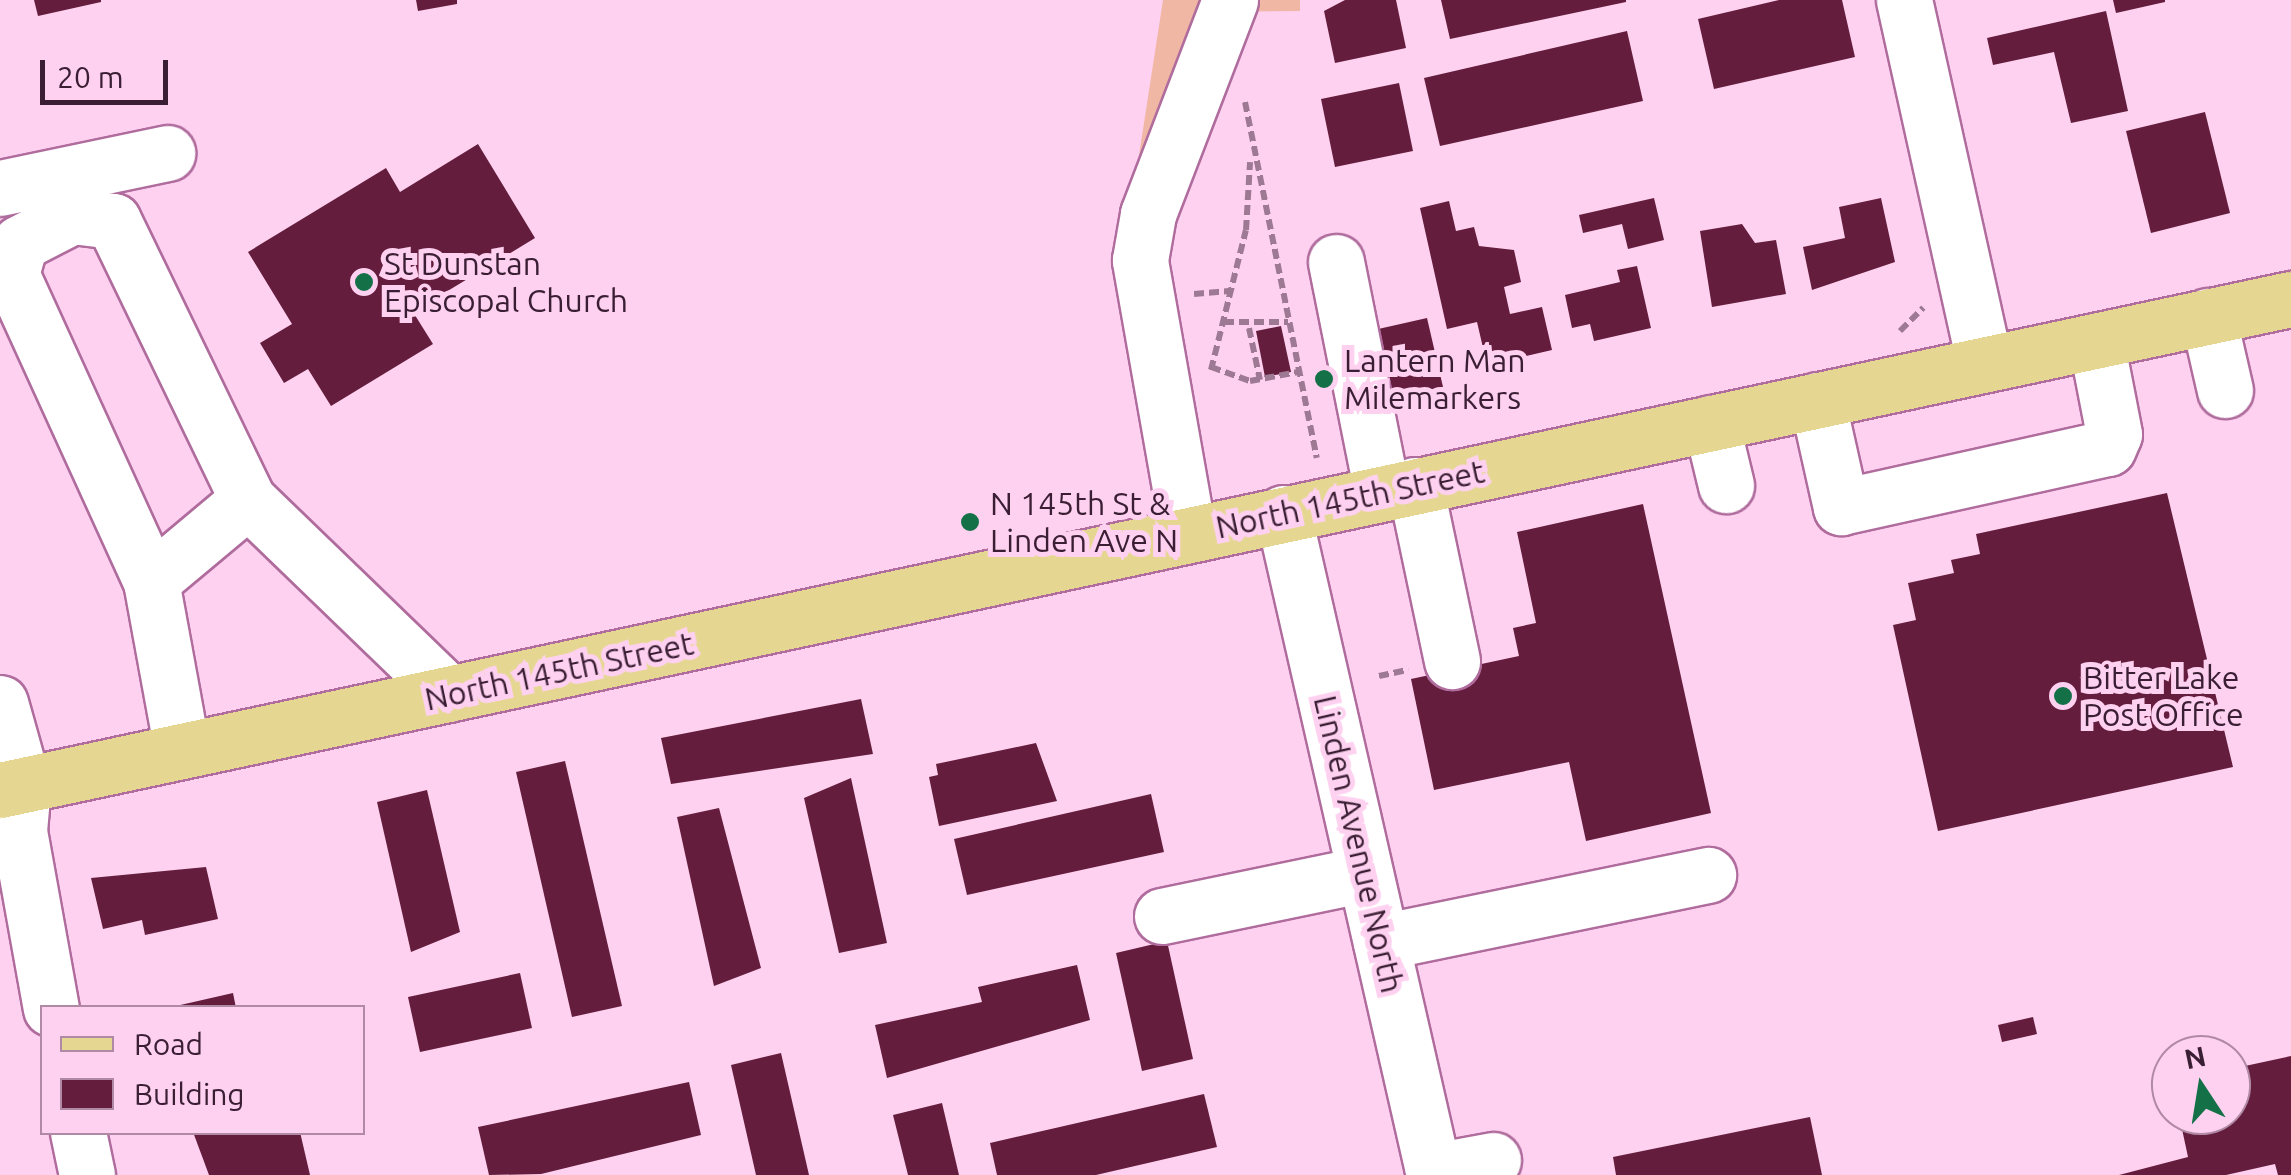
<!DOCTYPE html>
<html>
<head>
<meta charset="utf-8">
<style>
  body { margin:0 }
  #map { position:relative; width:2291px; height:1175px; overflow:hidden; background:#fed1f0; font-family:Ubuntu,sans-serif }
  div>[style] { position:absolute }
  .green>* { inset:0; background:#f0b7a5 }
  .building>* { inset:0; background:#641d3c }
  .path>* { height:6px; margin-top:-3px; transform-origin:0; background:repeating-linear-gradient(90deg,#9e7993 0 10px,transparent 0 15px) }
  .roads { filter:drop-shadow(2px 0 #af6c9d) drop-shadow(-2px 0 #af6c9d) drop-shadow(0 2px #af6c9d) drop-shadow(0 -2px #af6c9d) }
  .minor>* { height:55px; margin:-27.5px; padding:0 27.5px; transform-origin:27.5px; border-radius:27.5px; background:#fff }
  .major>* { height:55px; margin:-27.5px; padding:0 27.5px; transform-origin:27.5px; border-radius:27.5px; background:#e5d792 }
  .dots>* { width:28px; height:28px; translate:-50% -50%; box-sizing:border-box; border:5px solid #fed1f0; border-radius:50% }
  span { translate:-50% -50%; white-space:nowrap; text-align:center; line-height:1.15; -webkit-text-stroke:10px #fed1f0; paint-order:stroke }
  .poi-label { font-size:32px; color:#3a1e33 }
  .left { translate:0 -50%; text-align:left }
  .street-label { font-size:32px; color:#3a1e33 }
  .legend { position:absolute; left:40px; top:1005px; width:325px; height:130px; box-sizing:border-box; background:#fed1f0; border:2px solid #b089a4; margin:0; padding:12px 18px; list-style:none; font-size:30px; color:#3a1e33 }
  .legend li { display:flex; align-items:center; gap:20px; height:50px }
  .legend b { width:50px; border:2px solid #b089a4 }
  .north { position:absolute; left:2151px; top:1035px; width:100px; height:100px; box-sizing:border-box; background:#fed1f0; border:2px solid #b089a4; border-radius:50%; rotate:348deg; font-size:28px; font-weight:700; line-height:40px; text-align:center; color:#3a1e33 }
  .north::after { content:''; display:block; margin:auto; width:35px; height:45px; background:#147147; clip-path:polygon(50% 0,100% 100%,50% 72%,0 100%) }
  .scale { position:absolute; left:40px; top:60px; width:128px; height:45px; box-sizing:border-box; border:5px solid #3a1e33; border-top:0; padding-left:12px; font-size:30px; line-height:35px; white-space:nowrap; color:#3a1e33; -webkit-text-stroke:8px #fed1f0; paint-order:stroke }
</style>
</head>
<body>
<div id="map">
  <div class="green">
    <i style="clip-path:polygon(1163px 0,1300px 0,1300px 11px,1210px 12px,1133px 194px)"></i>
  </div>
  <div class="building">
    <i style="clip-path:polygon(34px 0,101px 0,101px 2px,38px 16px)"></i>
    <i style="clip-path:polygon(416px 0,457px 0,457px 4px,418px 11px)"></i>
    <i style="clip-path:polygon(1345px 0,1396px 0,1406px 48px,1335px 63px,1324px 11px)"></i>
    <i style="clip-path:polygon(1441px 0,1626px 0,1626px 2px,1450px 39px)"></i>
    <i style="clip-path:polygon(1779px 0,1842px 0,1855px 57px,1714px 89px,1698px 19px)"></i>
    <i style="clip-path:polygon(2113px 0,2165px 0,2165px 2px,2116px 13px)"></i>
    <i style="clip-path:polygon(2106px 11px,2128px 111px,2071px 123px,2054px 52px,1993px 65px,1987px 38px)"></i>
    <i style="clip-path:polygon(1627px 31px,1643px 101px,1440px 146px,1424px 78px)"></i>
    <i style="clip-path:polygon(1399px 83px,1413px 151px,1335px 167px,1321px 99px)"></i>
    <i style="clip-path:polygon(2205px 112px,2230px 213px,2151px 233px,2126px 131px)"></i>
    <i style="clip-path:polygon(478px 144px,535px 238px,413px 312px,433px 344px,331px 406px,308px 369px,284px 383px,260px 343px,292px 324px,248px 252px,386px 168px,400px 192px)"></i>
    <i style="clip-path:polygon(1654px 198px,1664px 240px,1628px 249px,1622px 224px,1583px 233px,1579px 215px)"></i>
    <i style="clip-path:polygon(1881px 198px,1895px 262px,1812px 290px,1803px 247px,1845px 238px,1839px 207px)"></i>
    <i style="clip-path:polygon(1449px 201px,1456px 231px,1474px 227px,1479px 246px,1514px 250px,1521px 282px,1504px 287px,1510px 314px,1542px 307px,1552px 350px,1487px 365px,1477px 322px,1447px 329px,1420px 208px)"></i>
    <i style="clip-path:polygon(1742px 224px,1755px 243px,1776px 240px,1786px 294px,1712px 307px,1700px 231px)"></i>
    <i style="clip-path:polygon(1637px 266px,1651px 328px,1594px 341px,1590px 324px,1572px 328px,1565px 295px,1620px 282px,1617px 270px)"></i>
    <i style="clip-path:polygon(1427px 318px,1443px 387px,1381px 402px,1365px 332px)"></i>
    <i style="clip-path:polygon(1281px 326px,1291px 372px,1265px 377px,1256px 331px)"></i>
    <i style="clip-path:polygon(2167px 493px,2233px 767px,1938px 831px,1893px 625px,1916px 620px,1908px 583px,1954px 573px,1951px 560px,1980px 554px,1976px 534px)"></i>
    <i style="clip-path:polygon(1643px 504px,1711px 813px,1586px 841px,1569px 762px,1434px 790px,1411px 679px,1519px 656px,1513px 628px,1536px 623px,1517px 532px)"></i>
    <i style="clip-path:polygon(861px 699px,873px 754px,671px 784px,661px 738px)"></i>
    <i style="clip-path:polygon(1036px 743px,1057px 801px,939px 826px,929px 777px,938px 775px,936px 764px)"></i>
    <i style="clip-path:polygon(565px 761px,622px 1006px,572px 1017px,516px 772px)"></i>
    <i style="clip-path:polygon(851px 778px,887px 943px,839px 953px,804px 798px)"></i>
    <i style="clip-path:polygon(427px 790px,460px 932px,411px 952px,377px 802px)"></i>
    <i style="clip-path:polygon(1151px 794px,1164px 852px,967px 895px,954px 839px)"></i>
    <i style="clip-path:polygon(719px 808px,761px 968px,714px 986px,677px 817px)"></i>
    <i style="clip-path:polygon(206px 867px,218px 919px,145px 935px,142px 920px,103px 929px,91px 878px)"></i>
    <i style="clip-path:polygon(1167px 941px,1193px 1059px,1142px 1071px,1116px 953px)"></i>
    <i style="clip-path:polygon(1077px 965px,1090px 1020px,887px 1078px,875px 1025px,982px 1002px,978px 987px)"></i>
    <i style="clip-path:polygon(520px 973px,532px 1028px,420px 1052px,408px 997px)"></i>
    <i style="clip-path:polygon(233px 993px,236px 1008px,176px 1008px,176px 1006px)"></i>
    <i style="clip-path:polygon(2033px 1017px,2037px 1034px,2002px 1042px,1998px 1025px)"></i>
    <i style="clip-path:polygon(781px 1053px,809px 1175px,756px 1175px,731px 1065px)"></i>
    <i style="clip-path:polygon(2291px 1056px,2291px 1175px,2278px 1175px,2275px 1164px,2226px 1175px,2119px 1175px,2188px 1157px,2179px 1115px,2231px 1115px,2231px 1069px)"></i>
    <i style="clip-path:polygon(689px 1082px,701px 1135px,541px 1174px,489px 1175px,478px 1127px)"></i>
    <i style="clip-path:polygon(1204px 1094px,1217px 1147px,1096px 1175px,997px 1175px,990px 1143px)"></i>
    <i style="clip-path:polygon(942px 1103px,959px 1175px,908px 1175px,893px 1115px)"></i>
    <i style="clip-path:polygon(1810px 1117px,1822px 1175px,1616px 1175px,1613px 1157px)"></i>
    <i style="clip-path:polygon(193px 1132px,300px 1132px,310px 1175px,209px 1175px)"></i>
  </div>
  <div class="path">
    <i style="left:1245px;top:102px;width:363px;rotate:78.6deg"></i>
    <i style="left:1194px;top:294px;width:38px;rotate:-5deg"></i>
    <i style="left:1224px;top:322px;width:64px"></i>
    <i style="left:1249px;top:328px;width:53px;rotate:78.1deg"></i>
    <i style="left:1900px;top:331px;width:33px;rotate:-45deg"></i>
    <i style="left:1211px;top:367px;width:41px;rotate:19.7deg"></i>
    <i style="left:1250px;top:381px;width:49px;rotate:-10.6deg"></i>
    <i style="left:1211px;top:370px;width:144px;rotate:-76deg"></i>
    <i style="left:1246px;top:230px;width:68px;rotate:-86.6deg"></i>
    <i style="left:1379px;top:676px;width:30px;rotate:-12deg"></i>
  </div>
  <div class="roads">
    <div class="minor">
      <i style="left:1904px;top:0;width:373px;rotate:77.5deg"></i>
      <i style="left:0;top:188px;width:171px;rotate:-11.8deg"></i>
      <i style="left:1336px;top:262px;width:235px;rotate:78.7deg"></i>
      <i style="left:2208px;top:316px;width:76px;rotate:77.1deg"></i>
      <i style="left:1817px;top:400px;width:110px;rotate:77.4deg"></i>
      <i style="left:1841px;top:507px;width:273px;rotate:-12.5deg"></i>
      <i style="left:2108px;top:448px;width:15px;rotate:-67deg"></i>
      <i style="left:2114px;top:434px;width:95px;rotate:-101deg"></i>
      <i style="left:1711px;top:423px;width:64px;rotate:76.4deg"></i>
      <i style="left:1415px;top:485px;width:180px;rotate:78.1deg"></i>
      <i style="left:248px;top:500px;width:279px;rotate:44deg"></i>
      <i style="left:1283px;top:513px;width:679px;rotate:77.15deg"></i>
      <i style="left:1188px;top:533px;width:277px;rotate:-100deg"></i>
      <i style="left:1140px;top:260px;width:47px;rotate:-80.1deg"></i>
      <i style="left:1148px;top:214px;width:229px;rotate:-69deg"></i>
      <i style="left:151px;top:581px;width:126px;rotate:-39.9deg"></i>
      <i style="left:248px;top:500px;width:310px;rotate:-115.8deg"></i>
      <i style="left:113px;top:221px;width:41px;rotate:-173deg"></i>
      <i style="left:72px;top:216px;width:59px;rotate:152.6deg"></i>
      <i style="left:20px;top:243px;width:32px;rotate:106deg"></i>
      <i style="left:11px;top:274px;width:337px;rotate:65.5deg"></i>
      <i style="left:151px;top:581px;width:172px;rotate:79.6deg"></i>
      <i style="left:0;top:703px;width:85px;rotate:74.3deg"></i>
      <i style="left:23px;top:785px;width:46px;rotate:95deg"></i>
      <i style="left:19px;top:831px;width:180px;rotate:79.8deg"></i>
      <i style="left:1162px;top:916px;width:207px;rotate:-11.7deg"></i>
      <i style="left:1381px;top:942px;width:334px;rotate:-11.6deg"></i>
      <i style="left:78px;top:1132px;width:44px;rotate:78.2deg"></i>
      <i style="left:1433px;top:1171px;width:61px;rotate:-10.4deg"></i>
    </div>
    <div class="major">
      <i style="left:0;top:790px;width:2343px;rotate:-12.1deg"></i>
    </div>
  </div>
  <div class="dots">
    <i style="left:364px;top:282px;background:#147147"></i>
    <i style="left:1324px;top:379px;background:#147147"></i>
    <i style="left:970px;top:522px;background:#147147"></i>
    <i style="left:2063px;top:696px;background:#147147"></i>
  </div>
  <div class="poi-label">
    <span class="left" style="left:384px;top:282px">St Dunstan<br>Episcopal Church</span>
    <span class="left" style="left:1344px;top:379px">Lantern Man<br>Milemarkers</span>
    <span class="left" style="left:990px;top:522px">N 145th St &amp;<br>Linden Ave N</span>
    <span class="left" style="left:2083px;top:696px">Bitter Lake<br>Post Office</span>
  </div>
  <div class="street-label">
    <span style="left:1350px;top:499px;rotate:-12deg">North 145th Street</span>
    <span style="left:559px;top:671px;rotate:-12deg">North 145th Street</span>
    <span style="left:1359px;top:844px;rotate:77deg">Linden Avenue North</span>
  </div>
  <ul class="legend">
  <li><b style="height:12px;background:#e5d792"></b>Road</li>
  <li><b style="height:28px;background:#641d3c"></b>Building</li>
  </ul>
  <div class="north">N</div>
  <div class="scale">20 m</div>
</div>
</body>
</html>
